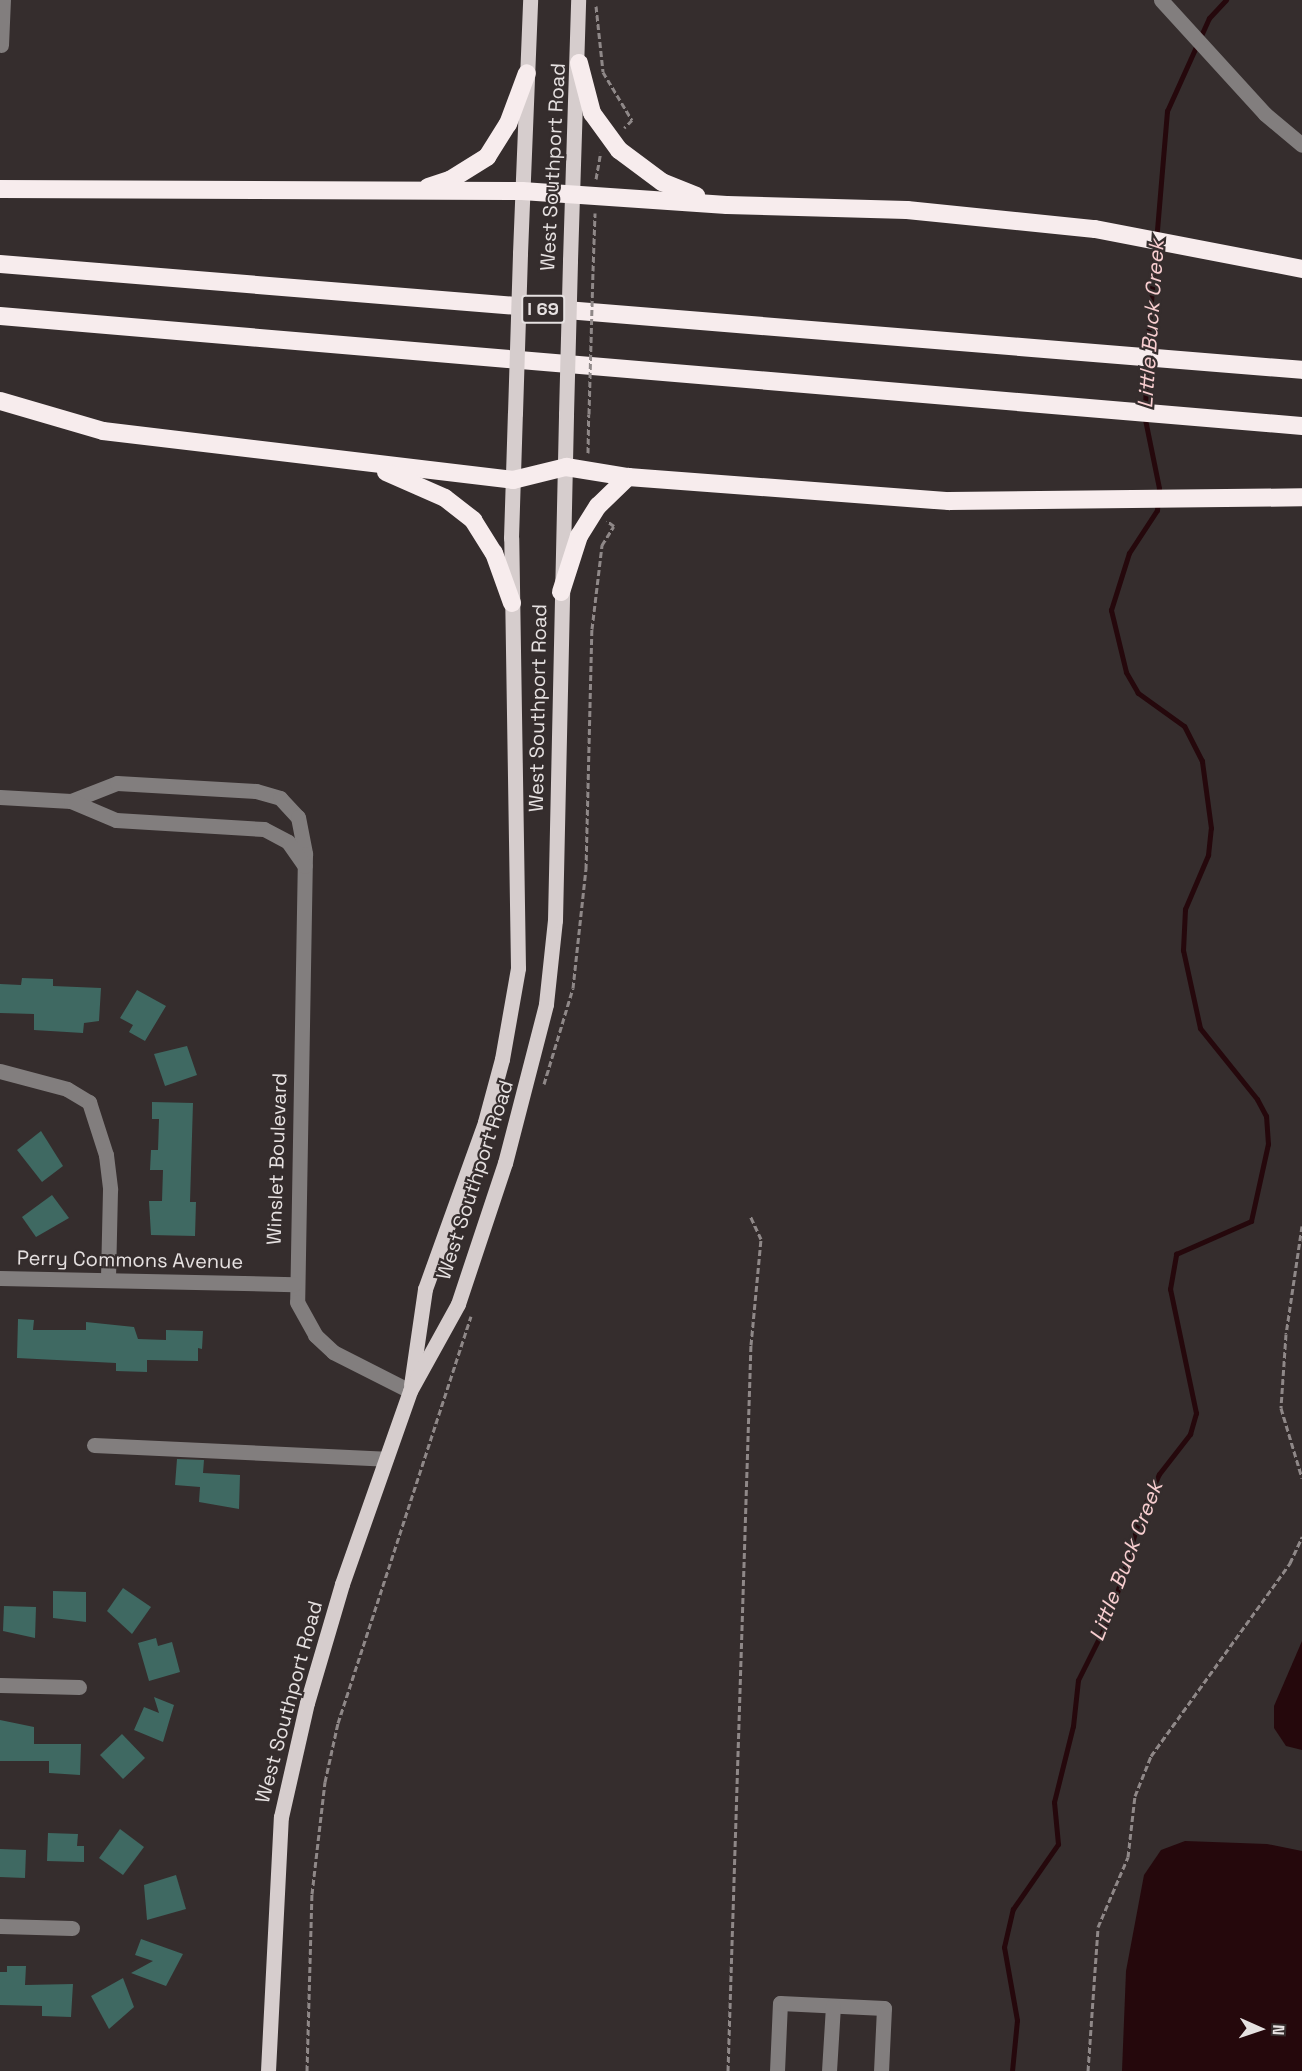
<!DOCTYPE html>
<html>
<head>
<meta charset="utf-8">
<style>
  body { margin:0 }
  #map { position:relative; width:1302px; height:2071px; overflow:hidden; background:#352d2d; font-family:"Space Grotesk",sans-serif }
  div>[style] { position:absolute }
  .water>* { inset:0; background:#25080c }
  .stream>* { height:5px; margin:-2.5px; padding:0 2.5px; transform-origin:2.5px; border-radius:2.5px; background:#25080c }
  .building>* { inset:0; background:#3f6962 }
  .path>* { height:3px; margin-top:-1.5px; transform-origin:0; background:repeating-linear-gradient(90deg,#8f8888 0 6px,transparent 0 9px) }
  .minor>* { height:15px; margin:-7.5px; padding:0 7.5px; transform-origin:7.5px; border-radius:7.5px; background:#827e7e }
  .major>* { height:15px; margin:-7.5px; padding:0 7.5px; transform-origin:7.5px; border-radius:7.5px; background:#d6cdcd }
  .highway>* { height:18px; margin:-9px; padding:0 9px; transform-origin:9px; border-radius:9px; background:#f7eced }
  .path-bridge>* { height:3px; margin-top:-1.5px; transform-origin:0; background:repeating-linear-gradient(90deg,#8f8888 0 6px,transparent 0 9px) }
  .major-bridge>* { height:15px; margin:-7.5px; padding:0 7.5px; transform-origin:7.5px; border-radius:7.5px; background:#d6cdcd }
  span { translate:-50% -50%; white-space:nowrap; text-align:center; line-height:1.15; -webkit-text-stroke:4.5px #352d2d; paint-order:stroke }
  .shield-label span { padding:2px 4px; background:#352d2d; border:2px solid; border-radius:4px; -webkit-text-stroke-width:0 }
  .shield-label { font-size:18px; color:#e6e1e1; font-weight:700 }
  .street-label { font-size:20px; color:#e6e1e1 }
  .water-label { font-size:21px; color:#f8ced0; font-style:italic }
  .north { position:absolute; left:1230px; top:1999px; width:60px; height:60px; -webkit-text-stroke:4px #352d2d; paint-order:stroke; rotate:93deg; font-size:16px; font-weight:700; line-height:24px; text-align:center; color:#e6e1e1 }
  .north::after { content:''; display:block; margin:auto; width:21px; height:27px; background:#e6e1e1; clip-path:polygon(50% 0,100% 100%,50% 72%,0 100%) }
</style>
</head>
<body>
<div id="map">
  <div class="water">
    <i style="clip-path:polygon(1302px 1641px,1302px 1750px,1286px 1746px,1274px 1728px,1274px 1706px)"></i>
    <i style="clip-path:polygon(1185px 1841px,1267px 1844px,1302px 1851px,1302px 2071px,1122px 2071px,1126px 1971px,1144px 1875px,1161px 1850px)"></i>
  </div>
  <div class="stream">
    <i style="left:1012px;top:2071px;width:51px;rotate:-84.4deg"></i>
    <i style="left:1017px;top:2020px;width:74px;rotate:-100.1deg"></i>
    <i style="left:1004px;top:1947px;width:39px;rotate:-77deg"></i>
    <i style="left:1013px;top:1909px;width:79px;rotate:-55.3deg"></i>
    <i style="left:1058px;top:1844px;width:42px;rotate:-95.4deg"></i>
    <i style="left:1054px;top:1802px;width:78px;rotate:-76deg"></i>
    <i style="left:1073px;top:1726px;width:46px;rotate:-83.8deg"></i>
    <i style="left:1078px;top:1680px;width:72px;rotate:-63.4deg"></i>
    <i style="left:1110px;top:1616px;width:104px;rotate:-73.3deg"></i>
    <i style="left:1140px;top:1516px;width:46px;rotate:-65.7deg"></i>
    <i style="left:1159px;top:1474px;width:51px;rotate:-52.2deg"></i>
    <i style="left:1190px;top:1434px;width:22px;rotate:-74deg"></i>
    <i style="left:1196px;top:1413px;width:127px;rotate:-101.8deg"></i>
    <i style="left:1170px;top:1289px;width:36px;rotate:-80deg"></i>
    <i style="left:1176px;top:1254px;width:82px;rotate:-23.7deg"></i>
    <i style="left:1251px;top:1221px;width:79px;rotate:-77.6deg"></i>
    <i style="left:1268px;top:1144px;width:28px;rotate:-94deg"></i>
    <i style="left:1266px;top:1116px;width:19px;rotate:-118deg"></i>
    <i style="left:1257px;top:1099px;width:91px;rotate:-128.8deg"></i>
    <i style="left:1200px;top:1028px;width:80px;rotate:-102.3deg"></i>
    <i style="left:1183px;top:950px;width:41px;rotate:-87.2deg"></i>
    <i style="left:1185px;top:909px;width:59px;rotate:-66.9deg"></i>
    <i style="left:1208px;top:855px;width:27px;rotate:-84deg"></i>
    <i style="left:1211px;top:828px;width:68px;rotate:-97.7deg"></i>
    <i style="left:1202px;top:761px;width:39px;rotate:-117deg"></i>
    <i style="left:1184px;top:726px;width:57px;rotate:-144.3deg"></i>
    <i style="left:1138px;top:693px;width:24px;rotate:-120deg"></i>
    <i style="left:1126px;top:672px;width:64px;rotate:-103.6deg"></i>
    <i style="left:1111px;top:610px;width:60px;rotate:-72.5deg"></i>
    <i style="left:1129px;top:553px;width:51px;rotate:-56.9deg"></i>
    <i style="left:1157px;top:510px;width:22px;rotate:-85deg"></i>
    <i style="left:1159px;top:488px;width:70px;rotate:-101.5deg"></i>
    <i style="left:1145px;top:419px;width:58px;rotate:-89deg"></i>
    <i style="left:1146px;top:361px;width:251px;rotate:-85.2deg"></i>
    <i style="left:1167px;top:111px;width:102px;rotate:-65.7deg"></i>
    <i style="left:1209px;top:18px;width:25px;rotate:-47deg"></i>
  </div>
  <div class="building">
    <i style="clip-path:polygon(22px 978px,53px 979px,53px 986px,101px 988px,99px 1021px,84px 1023px,83px 1033px,34px 1030px,34px 1014px,0 1013px,0 984px,21px 985px)"></i>
    <i style="clip-path:polygon(137px 990px,166px 1006px,145px 1041px,129px 1032px,133px 1025px,120px 1018px)"></i>
    <i style="clip-path:polygon(187px 1046px,197px 1075px,165px 1086px,154px 1054px)"></i>
    <i style="clip-path:polygon(152px 1102px,193px 1103px,190px 1202px,196px 1202px,195px 1236px,151px 1235px,149px 1201px,162px 1201px,163px 1170px,150px 1170px,151px 1150px,158px 1150px,159px 1119px,152px 1119px)"></i>
    <i style="clip-path:polygon(41px 1131px,63px 1166px,42px 1182px,17px 1150px)"></i>
    <i style="clip-path:polygon(52px 1195px,69px 1218px,36px 1237px,22px 1217px)"></i>
    <i style="clip-path:polygon(18px 1319px,34px 1320px,33px 1330px,86px 1330px,86px 1322px,134px 1327px,138px 1339px,166px 1340px,166px 1330px,203px 1331px,202px 1349px,198px 1348px,198px 1361px,147px 1360px,147px 1372px,116px 1371px,116px 1363px,17px 1358px)"></i>
    <i style="clip-path:polygon(177px 1459px,204px 1460px,203px 1473px,240px 1475px,239px 1509px,199px 1502px,200px 1487px,175px 1485px)"></i>
    <i style="clip-path:polygon(123px 1588px,151px 1607px,132px 1634px,107px 1611px)"></i>
    <i style="clip-path:polygon(53px 1591px,86px 1592px,86px 1622px,53px 1618px)"></i>
    <i style="clip-path:polygon(4px 1606px,36px 1607px,35px 1638px,3px 1631px)"></i>
    <i style="clip-path:polygon(156px 1638px,158px 1646px,172px 1642px,180px 1672px,149px 1681px,138px 1643px)"></i>
    <i style="clip-path:polygon(154px 1697px,174px 1705px,163px 1742px,134px 1730px,144px 1707px,159px 1713px)"></i>
    <i style="clip-path:polygon(0 1720px,34px 1727px,34px 1744px,81px 1744px,80px 1775px,49px 1773px,49px 1761px,0 1761px)"></i>
    <i style="clip-path:polygon(122px 1734px,145px 1758px,123px 1779px,100px 1755px)"></i>
    <i style="clip-path:polygon(120px 1829px,144px 1847px,123px 1875px,99px 1858px)"></i>
    <i style="clip-path:polygon(48px 1833px,78px 1834px,77px 1846px,84px 1846px,84px 1862px,47px 1861px)"></i>
    <i style="clip-path:polygon(0 1849px,26px 1850px,25px 1878px,0 1877px)"></i>
    <i style="clip-path:polygon(176px 1875px,186px 1909px,147px 1920px,144px 1885px)"></i>
    <i style="clip-path:polygon(141px 1939px,183px 1954px,166px 1986px,131px 1973px,153px 1961px,135px 1955px)"></i>
    <i style="clip-path:polygon(7px 1966px,26px 1966px,25px 1985px,73px 1984px,71px 2017px,42px 2016px,42px 2006px,0 2005px,0 1972px,7px 1972px)"></i>
    <i style="clip-path:polygon(123px 1978px,134px 2007px,109px 2029px,91px 1996px)"></i>
  </div>
  <div class="path">
    <i style="left:596px;top:6px;width:66px;rotate:83.9deg"></i>
    <i style="left:603px;top:72px;width:56px;rotate:58.9deg"></i>
    <i style="left:632px;top:120px;width:11px;rotate:135deg"></i>
    <i style="left:596px;top:179px;width:27px;rotate:-80deg"></i>
    <i style="left:593px;top:271px;width:58px;rotate:-88deg"></i>
    <i style="left:588px;top:453px;width:39px;rotate:-89deg"></i>
    <i style="left:544px;top:1084px;width:100px;rotate:-73.2deg"></i>
    <i style="left:573px;top:988px;width:120px;rotate:-83.8deg"></i>
    <i style="left:586px;top:869px;width:240px;rotate:-88.6deg"></i>
    <i style="left:592px;top:629px;width:85px;rotate:-83.2deg"></i>
    <i style="left:602px;top:545px;width:22px;rotate:-58deg"></i>
    <i style="left:614px;top:526px;width:9px;rotate:-144deg"></i>
    <i style="left:1302px;top:1226px;width:109px;rotate:98.4deg"></i>
    <i style="left:1286px;top:1334px;width:74px;rotate:93.9deg"></i>
    <i style="left:1281px;top:1408px;width:73px;rotate:73.3deg"></i>
    <i style="left:307px;top:2071px;width:177px;rotate:-88.4deg"></i>
    <i style="left:312px;top:1894px;width:113px;rotate:-83.4deg"></i>
    <i style="left:325px;top:1782px;width:60px;rotate:-77.6deg"></i>
    <i style="left:338px;top:1723px;width:428px;rotate:-71.9deg"></i>
    <i style="left:728px;top:2071px;width:726px;rotate:-88.19deg"></i>
    <i style="left:751px;top:1345px;width:106px;rotate:-84.6deg"></i>
    <i style="left:761px;top:1239px;width:26px;rotate:-115deg"></i>
    <i style="left:1088px;top:2071px;width:144px;rotate:-86deg"></i>
    <i style="left:1098px;top:1927px;width:76px;rotate:-66.8deg"></i>
    <i style="left:1128px;top:1857px;width:61px;rotate:-83.5deg"></i>
    <i style="left:1135px;top:1796px;width:43px;rotate:-68.2deg"></i>
    <i style="left:1151px;top:1756px;width:238px;rotate:-54.2deg"></i>
    <i style="left:1290px;top:1563px;width:29px;rotate:-65deg"></i>
  </div>
  <div class="minor">
    <i style="left:1161px;top:0;width:154px;rotate:47.6deg"></i>
    <i style="left:1265px;top:114px;width:48px;rotate:40deg"></i>
    <i style="left:1px;top:45px;width:45px;rotate:-87.5deg"></i>
    <i style="left:0;top:797px;width:71px;rotate:3.2deg"></i>
    <i style="left:71px;top:801px;width:49px;rotate:-21.4deg"></i>
    <i style="left:117px;top:783px;width:139px;rotate:3.3deg"></i>
    <i style="left:256px;top:791px;width:25px;rotate:16deg"></i>
    <i style="left:280px;top:798px;width:26px;rotate:47deg"></i>
    <i style="left:298px;top:817px;width:38px;rotate:79deg"></i>
    <i style="left:305px;top:854px;width:448px;rotate:91deg"></i>
    <i style="left:297px;top:1302px;width:38px;rotate:61deg"></i>
    <i style="left:315px;top:1335px;width:25px;rotate:43deg"></i>
    <i style="left:333px;top:1352px;width:86px;rotate:26.9deg"></i>
    <i style="left:71px;top:801px;width:49px;rotate:22.9deg"></i>
    <i style="left:116px;top:820px;width:148px;rotate:3.5deg"></i>
    <i style="left:264px;top:829px;width:27px;rotate:28deg"></i>
    <i style="left:288px;top:842px;width:29px;rotate:55deg"></i>
    <i style="left:0;top:1071px;width:69px;rotate:15deg"></i>
    <i style="left:67px;top:1089px;width:26px;rotate:31deg"></i>
    <i style="left:89px;top:1102px;width:56px;rotate:72.2deg"></i>
    <i style="left:106px;top:1155px;width:35px;rotate:83deg"></i>
    <i style="left:110px;top:1190px;width:89px;rotate:91.3deg"></i>
    <i style="left:0;top:1278px;width:294px;rotate:1.2deg"></i>
    <i style="left:94px;top:1445px;width:292px;rotate:2.7deg"></i>
    <i style="left:0;top:1685px;width:79px;rotate:1.5deg"></i>
    <i style="left:0;top:1926px;width:72px;rotate:1.6deg"></i>
    <i style="left:777px;top:2071px;width:68px;rotate:-87.5deg"></i>
    <i style="left:780px;top:2003px;width:104px;rotate:2.8deg"></i>
    <i style="left:884px;top:2008px;width:63px;rotate:92.7deg"></i>
    <i style="left:829px;top:2071px;width:65px;rotate:-86.5deg"></i>
  </div>
  <div class="major">
    <i style="left:520px;top:253px;width:253px;rotate:-87.7deg"></i>
    <i style="left:570px;top:260px;width:260px;rotate:-88.2deg"></i>
    <i style="left:411px;top:1385px;width:97px;rotate:-81.7deg"></i>
    <i style="left:425px;top:1289px;width:177px;rotate:-70.2deg"></i>
    <i style="left:485px;top:1122px;width:65px;rotate:-74.9deg"></i>
    <i style="left:502px;top:1059px;width:92px;rotate:-80deg"></i>
    <i style="left:518px;top:968px;width:430px;rotate:-90.9deg"></i>
    <i style="left:511px;top:538px;width:125px;rotate:-88.2deg"></i>
    <i style="left:268px;top:2071px;width:254px;rotate:-87.1deg"></i>
    <i style="left:281px;top:1817px;width:117px;rotate:-77.2deg"></i>
    <i style="left:307px;top:1703px;width:124px;rotate:-73.6deg"></i>
    <i style="left:342px;top:1584px;width:205px;rotate:-70.6deg"></i>
    <i style="left:410px;top:1391px;width:99px;rotate:-61.1deg"></i>
    <i style="left:458px;top:1304px;width:149px;rotate:-71.6deg"></i>
    <i style="left:505px;top:1163px;width:164px;rotate:-75.5deg"></i>
    <i style="left:546px;top:1004px;width:84px;rotate:-83.9deg"></i>
    <i style="left:555px;top:920px;width:506px;rotate:-88.75deg"></i>
  </div>
  <div class="highway">
    <i style="left:579px;top:63px;width:52px;rotate:75.4deg"></i>
    <i style="left:592px;top:113px;width:46px;rotate:53.9deg"></i>
    <i style="left:619px;top:150px;width:54px;rotate:36.7deg"></i>
    <i style="left:662px;top:182px;width:37px;rotate:22deg"></i>
    <i style="left:428px;top:187px;width:23px;rotate:-18deg"></i>
    <i style="left:450px;top:180px;width:44px;rotate:-31.9deg"></i>
    <i style="left:487px;top:157px;width:39px;rotate:-58deg"></i>
    <i style="left:508px;top:124px;width:54px;rotate:-69.6deg"></i>
    <i style="left:0;top:189px;width:522px;rotate:0.22deg"></i>
    <i style="left:522px;top:191px;width:205px;rotate:3.9deg"></i>
    <i style="left:727px;top:205px;width:180px;rotate:1.6deg"></i>
    <i style="left:907px;top:210px;width:189px;rotate:5.8deg"></i>
    <i style="left:1095px;top:229px;width:211px;rotate:10.9deg"></i>
    <i style="left:0;top:264px;width:1306px;rotate:4.65deg"></i>
    <i style="left:0;top:316px;width:1307px;rotate:4.83deg"></i>
    <i style="left:0;top:401px;width:107px;rotate:16.2deg"></i>
    <i style="left:103px;top:431px;width:413px;rotate:6.8deg"></i>
    <i style="left:513px;top:480px;width:55px;rotate:-13.8deg"></i>
    <i style="left:566px;top:467px;width:63px;rotate:9.2deg"></i>
    <i style="left:628px;top:477px;width:322px;rotate:4.3deg"></i>
    <i style="left:949px;top:501px;width:353px;rotate:-0.6deg"></i>
    <i style="left:386px;top:472px;width:64px;rotate:23.8deg"></i>
    <i style="left:445px;top:498px;width:36px;rotate:38deg"></i>
    <i style="left:473px;top:520px;width:39px;rotate:58deg"></i>
    <i style="left:494px;top:553px;width:53px;rotate:70.2deg"></i>
    <i style="left:561px;top:592px;width:59px;rotate:-72.2deg"></i>
    <i style="left:579px;top:536px;width:36px;rotate:-58deg"></i>
    <i style="left:598px;top:506px;width:42px;rotate:-44deg"></i>
  </div>
  <div class="path-bridge">
    <i style="left:589px;top:414px;width:143px;rotate:-88.4deg"></i>
  </div>
  <div class="major-bridge">
    <i style="left:515px;top:413px;width:160px;rotate:-88.2deg"></i>
    <i style="left:566px;top:414px;width:154px;rotate:-88.5deg"></i>
  </div>
  <div class="shield-label">
    <span style="left:543px;top:309px">I 69</span>
  </div>
  <div class="street-label">
    <span style="left:553px;top:167px;rotate:-87deg">West Southport Road</span>
    <span style="left:538px;top:708px;rotate:-89deg">West Southport Road</span>
    <span style="left:277px;top:1159px;rotate:-88deg">Winslet Boulevard</span>
    <span style="left:475px;top:1180px;rotate:-72deg">West Southport Road</span>
    <span style="left:130px;top:1260px;rotate:1deg">Perry Commons Avenue</span>
    <span style="left:289px;top:1702px;rotate:-75deg">West Southport Road</span>
  </div>
  <div class="water-label">
    <span style="left:1151px;top:324px;rotate:-86deg">Little Buck Creek</span>
    <span style="left:1126px;top:1561px;rotate:-69deg">Little Buck Creek</span>
  </div>
  <div class="north">N</div>
</div>
</body>
</html>
